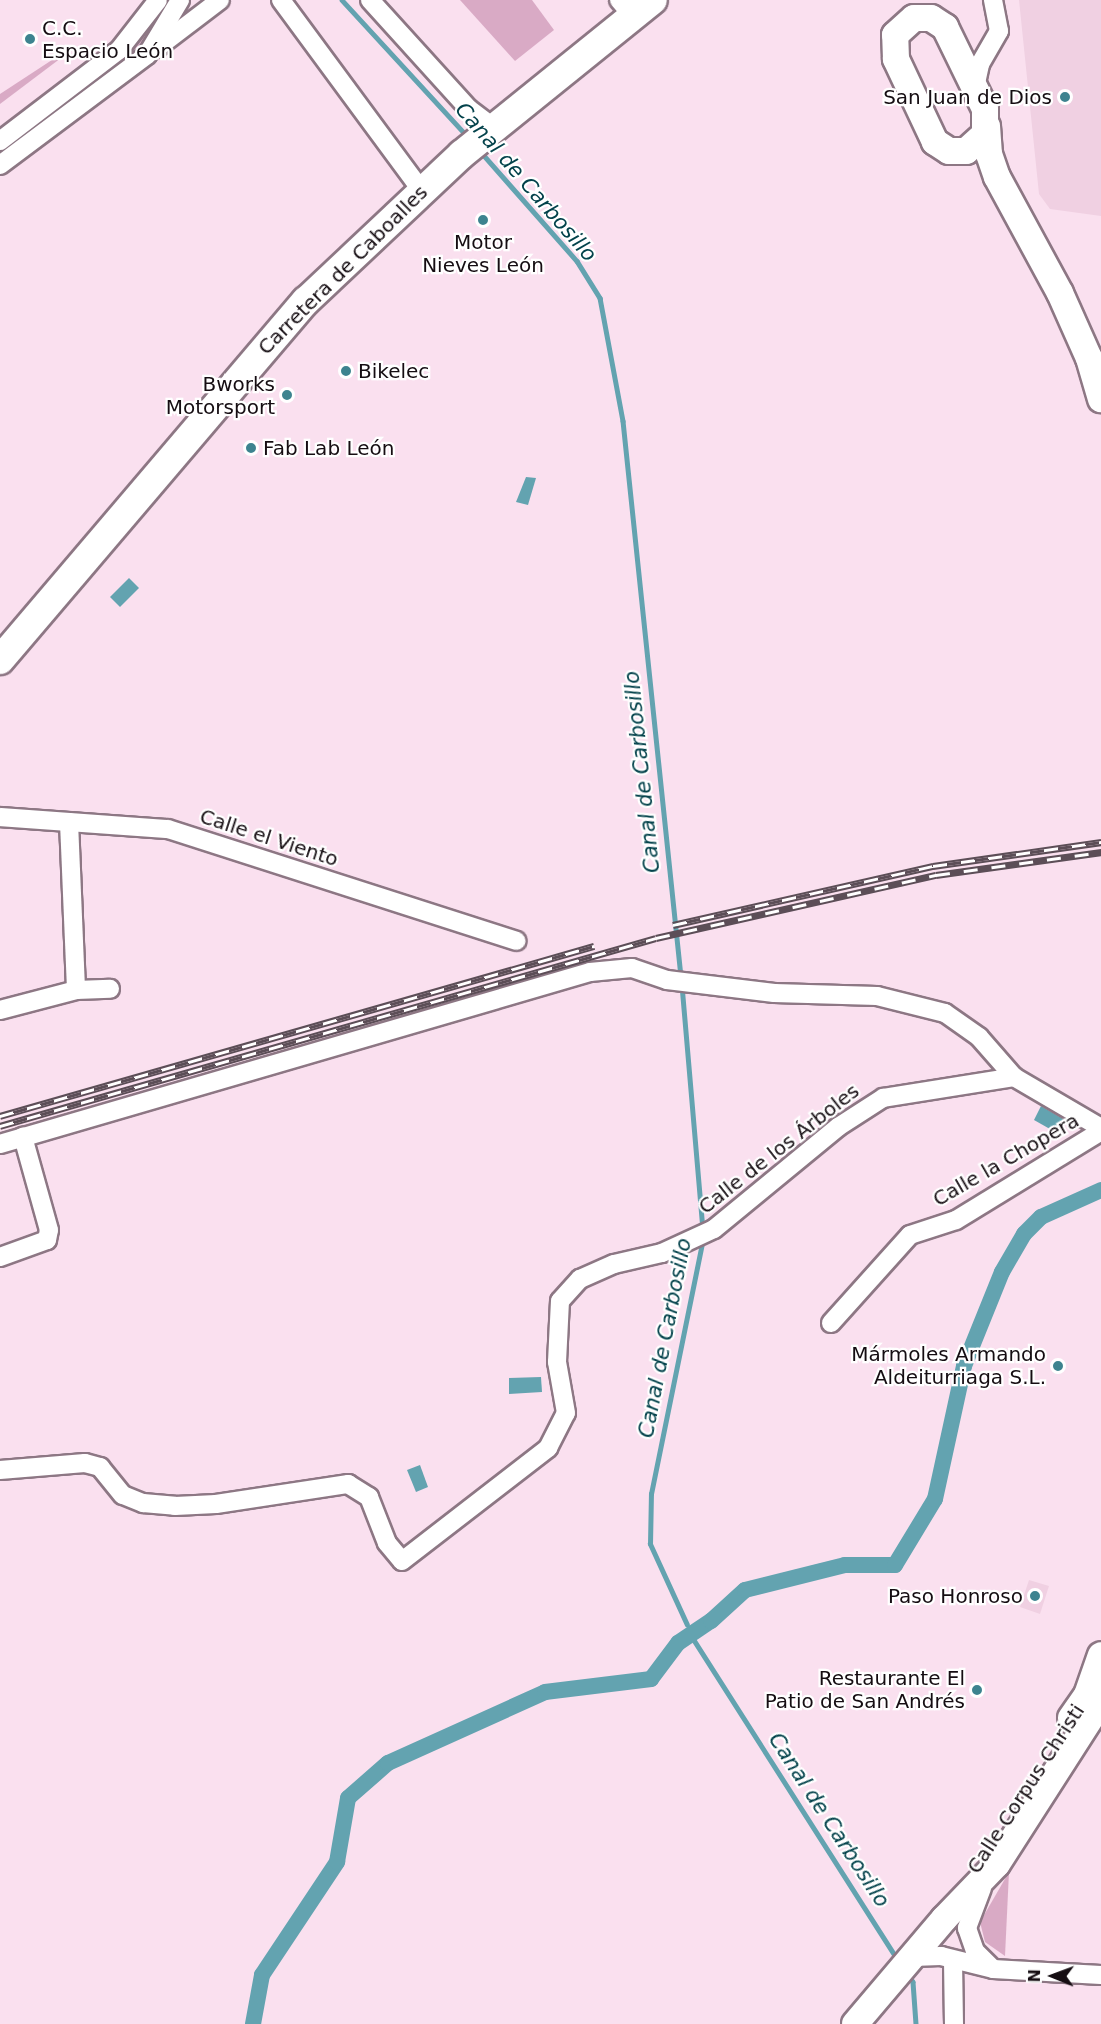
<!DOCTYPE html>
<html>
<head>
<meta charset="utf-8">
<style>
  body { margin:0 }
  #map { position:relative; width:1101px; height:2024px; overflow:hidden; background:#fae0ef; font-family:"DejaVu Sans",sans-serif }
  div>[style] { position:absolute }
  .built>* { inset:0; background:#f0d0e2 }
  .green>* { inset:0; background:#d9aac5 }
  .water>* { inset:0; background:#63a3b0 }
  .stream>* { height:4.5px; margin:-2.25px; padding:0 2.25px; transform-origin:2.25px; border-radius:2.25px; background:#63a3b0 }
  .canal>* { height:16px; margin:-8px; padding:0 8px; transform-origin:8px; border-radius:8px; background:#63a3b0 }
  .roads { filter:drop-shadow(2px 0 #8d7784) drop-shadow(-2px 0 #8d7784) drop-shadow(0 2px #8d7784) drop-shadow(0 -2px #8d7784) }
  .minor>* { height:18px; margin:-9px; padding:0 9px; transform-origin:9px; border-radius:9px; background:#fff }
  .secondary>* { height:26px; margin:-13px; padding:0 13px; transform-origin:13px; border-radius:13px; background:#fff }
  .primary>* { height:28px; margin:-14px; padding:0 14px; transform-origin:14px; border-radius:14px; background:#fff }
  .rail>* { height:7px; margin-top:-3.5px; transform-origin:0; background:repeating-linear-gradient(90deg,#fff 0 14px,#5c4e57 0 28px); box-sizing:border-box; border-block:2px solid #5c4e57 }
  .dots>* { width:16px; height:16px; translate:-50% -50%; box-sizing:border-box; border:3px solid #fff; border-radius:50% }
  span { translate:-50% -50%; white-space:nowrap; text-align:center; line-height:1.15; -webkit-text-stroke:4.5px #fff; paint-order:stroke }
  .poi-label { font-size:20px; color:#150d12 }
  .left { translate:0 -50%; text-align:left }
  .right { translate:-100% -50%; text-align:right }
  .street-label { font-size:20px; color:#150d12 }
  .water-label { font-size:21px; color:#03424b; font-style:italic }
  .north { position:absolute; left:1023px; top:1946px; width:60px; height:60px; -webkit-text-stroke:4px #fff; paint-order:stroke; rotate:271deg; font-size:16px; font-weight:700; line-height:24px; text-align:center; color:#150d12 }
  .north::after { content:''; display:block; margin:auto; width:21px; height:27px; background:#150d12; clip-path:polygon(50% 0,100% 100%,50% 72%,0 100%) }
</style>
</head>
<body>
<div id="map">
  <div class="built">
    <i style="clip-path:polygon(1019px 0,1101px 0,1101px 216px,1050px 209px,1039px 194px)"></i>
    <i style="clip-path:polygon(1029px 1580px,1049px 1586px,1040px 1614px,1020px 1607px)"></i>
  </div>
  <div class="green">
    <i style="clip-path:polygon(165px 0,169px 0,162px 14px,133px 54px,77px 96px,131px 51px)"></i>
    <i style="clip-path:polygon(460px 0,532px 0,554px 30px,515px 61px)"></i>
    <i style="clip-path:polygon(55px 58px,61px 58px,0 104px,0 94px)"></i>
    <i style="clip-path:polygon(1009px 1872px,1005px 1956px,985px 1942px,980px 1922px)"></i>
  </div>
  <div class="water">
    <i style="clip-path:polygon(526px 477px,536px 478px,528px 505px,516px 502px)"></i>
    <i style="clip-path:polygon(129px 578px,139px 588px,120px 607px,110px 597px)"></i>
    <i style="clip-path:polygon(1041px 1106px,1065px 1120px,1057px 1133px,1034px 1120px)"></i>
    <i style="clip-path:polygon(541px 1377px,542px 1392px,509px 1394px,509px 1378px)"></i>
    <i style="clip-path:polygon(420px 1465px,428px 1487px,416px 1492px,407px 1470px)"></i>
  </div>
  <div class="stream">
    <i style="left:342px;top:0;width:188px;rotate:47.4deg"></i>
    <i style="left:480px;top:151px;width:147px;rotate:48.6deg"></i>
    <i style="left:577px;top:261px;width:44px;rotate:58.1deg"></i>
    <i style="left:600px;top:298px;width:125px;rotate:79.4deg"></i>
    <i style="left:623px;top:421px;width:559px;rotate:84.04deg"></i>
    <i style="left:682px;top:985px;width:244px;rotate:85.1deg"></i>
    <i style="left:687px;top:1625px;width:89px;rotate:-114.6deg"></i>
    <i style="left:650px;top:1544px;width:50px;rotate:-88.9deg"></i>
    <i style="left:651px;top:1494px;width:260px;rotate:-78.5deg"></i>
    <i style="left:694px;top:1640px;width:379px;rotate:57.5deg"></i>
    <i style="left:908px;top:1974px;width:9px;rotate:58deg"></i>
    <i style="left:913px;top:1982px;width:42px;rotate:85.9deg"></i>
  </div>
  <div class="canal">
    <i style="left:253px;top:2024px;width:50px;rotate:-79.6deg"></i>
    <i style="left:262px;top:1975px;width:136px;rotate:-56.4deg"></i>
    <i style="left:337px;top:1862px;width:65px;rotate:-80.2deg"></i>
    <i style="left:348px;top:1798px;width:53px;rotate:-41.2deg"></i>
    <i style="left:388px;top:1763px;width:172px;rotate:-24.3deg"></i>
    <i style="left:545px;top:1692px;width:107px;rotate:-7deg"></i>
    <i style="left:651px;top:1679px;width:45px;rotate:-53.1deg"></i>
    <i style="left:678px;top:1643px;width:40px;rotate:-34deg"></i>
    <i style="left:711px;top:1621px;width:46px;rotate:-42.4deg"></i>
    <i style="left:745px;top:1590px;width:103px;rotate:-14deg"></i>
    <i style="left:845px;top:1565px;width:50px"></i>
    <i style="left:895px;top:1565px;width:77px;rotate:-58.8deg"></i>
    <i style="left:935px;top:1499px;width:136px;rotate:-77.7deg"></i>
    <i style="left:964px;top:1366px;width:101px;rotate:-68deg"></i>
    <i style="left:1002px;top:1272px;width:44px;rotate:-59.9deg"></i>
    <i style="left:1024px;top:1234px;width:24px;rotate:-45deg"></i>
    <i style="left:1041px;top:1217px;width:66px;rotate:-24.2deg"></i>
  </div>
  <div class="roads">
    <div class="minor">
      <i style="left:281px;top:0;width:236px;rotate:53.6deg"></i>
      <i style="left:370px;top:0;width:147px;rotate:47.8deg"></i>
      <i style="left:469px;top:109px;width:31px;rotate:37deg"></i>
      <i style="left:619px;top:0;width:21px;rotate:49deg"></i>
      <i style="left:157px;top:48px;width:79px;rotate:-37.3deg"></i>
      <i style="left:975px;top:88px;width:25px;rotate:-78deg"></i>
      <i style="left:980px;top:64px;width:38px;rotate:-60deg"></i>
      <i style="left:999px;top:31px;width:32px;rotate:-101deg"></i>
      <i style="left:0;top:141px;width:150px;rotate:-37.4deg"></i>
      <i style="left:119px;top:50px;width:63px;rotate:-52deg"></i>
      <i style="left:0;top:165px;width:184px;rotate:-36.8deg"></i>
      <i style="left:147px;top:55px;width:64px;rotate:-59deg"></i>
      <i style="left:0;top:817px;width:168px;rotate:4.1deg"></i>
      <i style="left:168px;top:829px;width:366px;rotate:17.8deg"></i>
      <i style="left:69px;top:822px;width:168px;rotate:87.6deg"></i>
      <i style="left:0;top:1010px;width:79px;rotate:-14.7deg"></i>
      <i style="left:76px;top:990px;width:34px;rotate:-2deg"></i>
      <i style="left:0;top:1144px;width:615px;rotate:-16.25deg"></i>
      <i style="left:590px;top:972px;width:42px;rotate:-5.4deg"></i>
      <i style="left:632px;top:968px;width:37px;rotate:19deg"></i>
      <i style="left:667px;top:980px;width:108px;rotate:6.9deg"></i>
      <i style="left:774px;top:993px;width:103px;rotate:1.7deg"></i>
      <i style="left:877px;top:996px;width:70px;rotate:14deg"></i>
      <i style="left:945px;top:1013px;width:42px;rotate:35.2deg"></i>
      <i style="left:979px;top:1037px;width:53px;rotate:48.8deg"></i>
      <i style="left:1014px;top:1077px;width:101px;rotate:30.4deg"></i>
      <i style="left:0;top:1257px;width:50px;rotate:-19.9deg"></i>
      <i style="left:47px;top:1240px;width:10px;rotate:-79deg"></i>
      <i style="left:49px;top:1230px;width:97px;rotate:-105.6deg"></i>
      <i style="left:831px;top:1323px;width:118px;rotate:-48.1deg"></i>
      <i style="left:910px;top:1235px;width:48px;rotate:-18.1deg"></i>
      <i style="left:956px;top:1220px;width:170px;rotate:-31.5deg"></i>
      <i style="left:0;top:1470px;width:85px;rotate:-4.7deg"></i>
      <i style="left:85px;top:1463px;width:16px;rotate:15deg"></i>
      <i style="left:100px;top:1467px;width:36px;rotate:51deg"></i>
      <i style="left:123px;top:1495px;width:22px;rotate:22deg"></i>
      <i style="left:143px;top:1503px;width:32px;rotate:5deg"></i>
      <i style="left:175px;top:1506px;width:41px;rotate:-2.8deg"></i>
      <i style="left:216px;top:1504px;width:134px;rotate:-8.6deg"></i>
      <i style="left:348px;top:1484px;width:25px;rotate:32deg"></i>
      <i style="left:369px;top:1497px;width:49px;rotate:68.6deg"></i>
      <i style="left:387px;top:1543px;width:23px;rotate:50deg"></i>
      <i style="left:402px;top:1561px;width:185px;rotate:-37.7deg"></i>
      <i style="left:548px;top:1448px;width:39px;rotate:-63deg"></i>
      <i style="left:566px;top:1413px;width:52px;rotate:-100deg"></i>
      <i style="left:557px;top:1362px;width:61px;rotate:-87.2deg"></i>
      <i style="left:560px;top:1301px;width:30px;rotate:-48deg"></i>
      <i style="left:580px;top:1279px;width:37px;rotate:-24deg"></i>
      <i style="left:614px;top:1264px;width:49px;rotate:-12.9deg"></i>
      <i style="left:662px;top:1253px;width:57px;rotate:-24.8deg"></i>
      <i style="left:714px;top:1229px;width:161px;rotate:-39.4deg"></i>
      <i style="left:838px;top:1127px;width:54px;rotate:-32.8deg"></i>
      <i style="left:883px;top:1098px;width:133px;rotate:-9.1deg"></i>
      <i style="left:982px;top:1888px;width:43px;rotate:110.6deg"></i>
      <i style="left:967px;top:1928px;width:24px;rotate:71deg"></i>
      <i style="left:975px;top:1951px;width:25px;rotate:45deg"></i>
      <i style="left:912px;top:1957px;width:29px;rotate:-2deg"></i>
      <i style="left:941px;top:1956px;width:54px;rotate:14deg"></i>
      <i style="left:993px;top:1969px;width:108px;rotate:3.2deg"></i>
      <i style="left:953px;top:1961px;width:63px;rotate:89.1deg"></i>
    </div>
    <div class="secondary">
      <i style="left:914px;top:18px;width:17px"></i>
      <i style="left:931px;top:18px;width:17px;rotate:33deg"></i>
      <i style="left:945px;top:27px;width:91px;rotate:64deg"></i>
      <i style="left:985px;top:109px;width:25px;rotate:90deg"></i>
      <i style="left:985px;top:134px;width:25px;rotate:138deg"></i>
      <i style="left:966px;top:151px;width:17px;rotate:180deg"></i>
      <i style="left:949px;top:151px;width:17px;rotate:-147deg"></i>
      <i style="left:935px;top:142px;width:92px;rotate:-115.2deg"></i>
      <i style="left:896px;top:59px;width:24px;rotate:-92deg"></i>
      <i style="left:895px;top:35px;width:25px;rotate:-42deg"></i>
      <i style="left:987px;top:126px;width:28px;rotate:86deg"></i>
      <i style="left:989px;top:154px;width:24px;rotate:71deg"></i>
      <i style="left:997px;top:177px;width:132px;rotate:61.5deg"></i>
      <i style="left:1060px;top:293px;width:71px;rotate:66deg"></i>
      <i style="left:1089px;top:358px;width:43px;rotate:73.7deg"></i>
      <i style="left:1071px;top:1718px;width:28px;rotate:-55deg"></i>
      <i style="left:1087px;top:1695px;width:42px;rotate:-70.7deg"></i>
      <i style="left:855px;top:2024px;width:138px;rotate:-49.7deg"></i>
      <i style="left:944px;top:1919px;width:76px;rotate:-46.1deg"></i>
      <i style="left:997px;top:1864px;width:193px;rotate:-57.3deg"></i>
    </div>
    <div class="primary">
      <i style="left:0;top:660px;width:472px;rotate:-49.6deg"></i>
      <i style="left:306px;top:301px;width:214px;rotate:-43.3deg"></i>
      <i style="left:462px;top:154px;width:245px;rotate:-38.9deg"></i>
    </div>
  </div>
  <div class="rail">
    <i style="left:673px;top:925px;width:267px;rotate:-12.8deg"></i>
    <i style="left:933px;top:866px;width:170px;rotate:-8.1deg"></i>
    <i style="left:0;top:1116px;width:618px;rotate:-15.97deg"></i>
    <i style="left:0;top:1126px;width:682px;rotate:-15.99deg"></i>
    <i style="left:656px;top:938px;width:287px;rotate:-12.7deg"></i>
    <i style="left:936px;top:875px;width:167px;rotate:-7.9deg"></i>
  </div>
  <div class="dots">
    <i style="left:30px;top:39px;background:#3d838f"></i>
    <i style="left:1065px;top:97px;background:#3d838f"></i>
    <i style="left:483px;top:220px;background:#3d838f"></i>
    <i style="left:346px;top:371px;background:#3d838f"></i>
    <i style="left:287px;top:395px;background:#3d838f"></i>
    <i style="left:251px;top:448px;background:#3d838f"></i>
    <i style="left:1058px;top:1366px;background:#3d838f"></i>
    <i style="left:1035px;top:1596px;background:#3d838f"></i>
    <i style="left:977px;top:1690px;background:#3d838f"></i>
  </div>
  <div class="poi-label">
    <span class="left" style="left:42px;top:40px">C.C.<br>Espacio León</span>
    <span class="right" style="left:1052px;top:97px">San Juan de Dios</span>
    <span style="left:483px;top:254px">Motor<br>Nieves León</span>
    <span class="left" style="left:358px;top:371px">Bikelec</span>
    <span class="right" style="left:275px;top:396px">Bworks<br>Motorsport</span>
    <span class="left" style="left:263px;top:448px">Fab Lab León</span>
    <span class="right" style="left:1046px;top:1366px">Mármoles Armando<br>Aldeiturriaga S.L.</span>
    <span class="right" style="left:1023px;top:1596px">Paso Honroso</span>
    <span class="right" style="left:965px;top:1690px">Restaurante El<br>Patio de San Andrés</span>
  </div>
  <div class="street-label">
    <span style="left:343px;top:270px;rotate:-45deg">Carretera de Caboalles</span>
    <span style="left:269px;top:838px;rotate:18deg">Calle el Viento</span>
    <span style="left:779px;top:1149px;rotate:-38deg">Calle de los Árboles</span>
    <span style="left:1006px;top:1160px;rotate:-30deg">Calle la Chopera</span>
    <span style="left:1026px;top:1789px;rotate:-57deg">Calle Corpus Christi</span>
  </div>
  <div class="water-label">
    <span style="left:526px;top:182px;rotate:49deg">Canal de Carbosillo</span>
    <span style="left:642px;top:772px;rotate:-96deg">Canal de Carbosillo</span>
    <span style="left:665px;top:1338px;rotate:-79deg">Canal de Carbosillo</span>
    <span style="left:829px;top:1820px;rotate:57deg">Canal de Carbosillo</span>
  </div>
  <div class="north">N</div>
</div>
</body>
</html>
